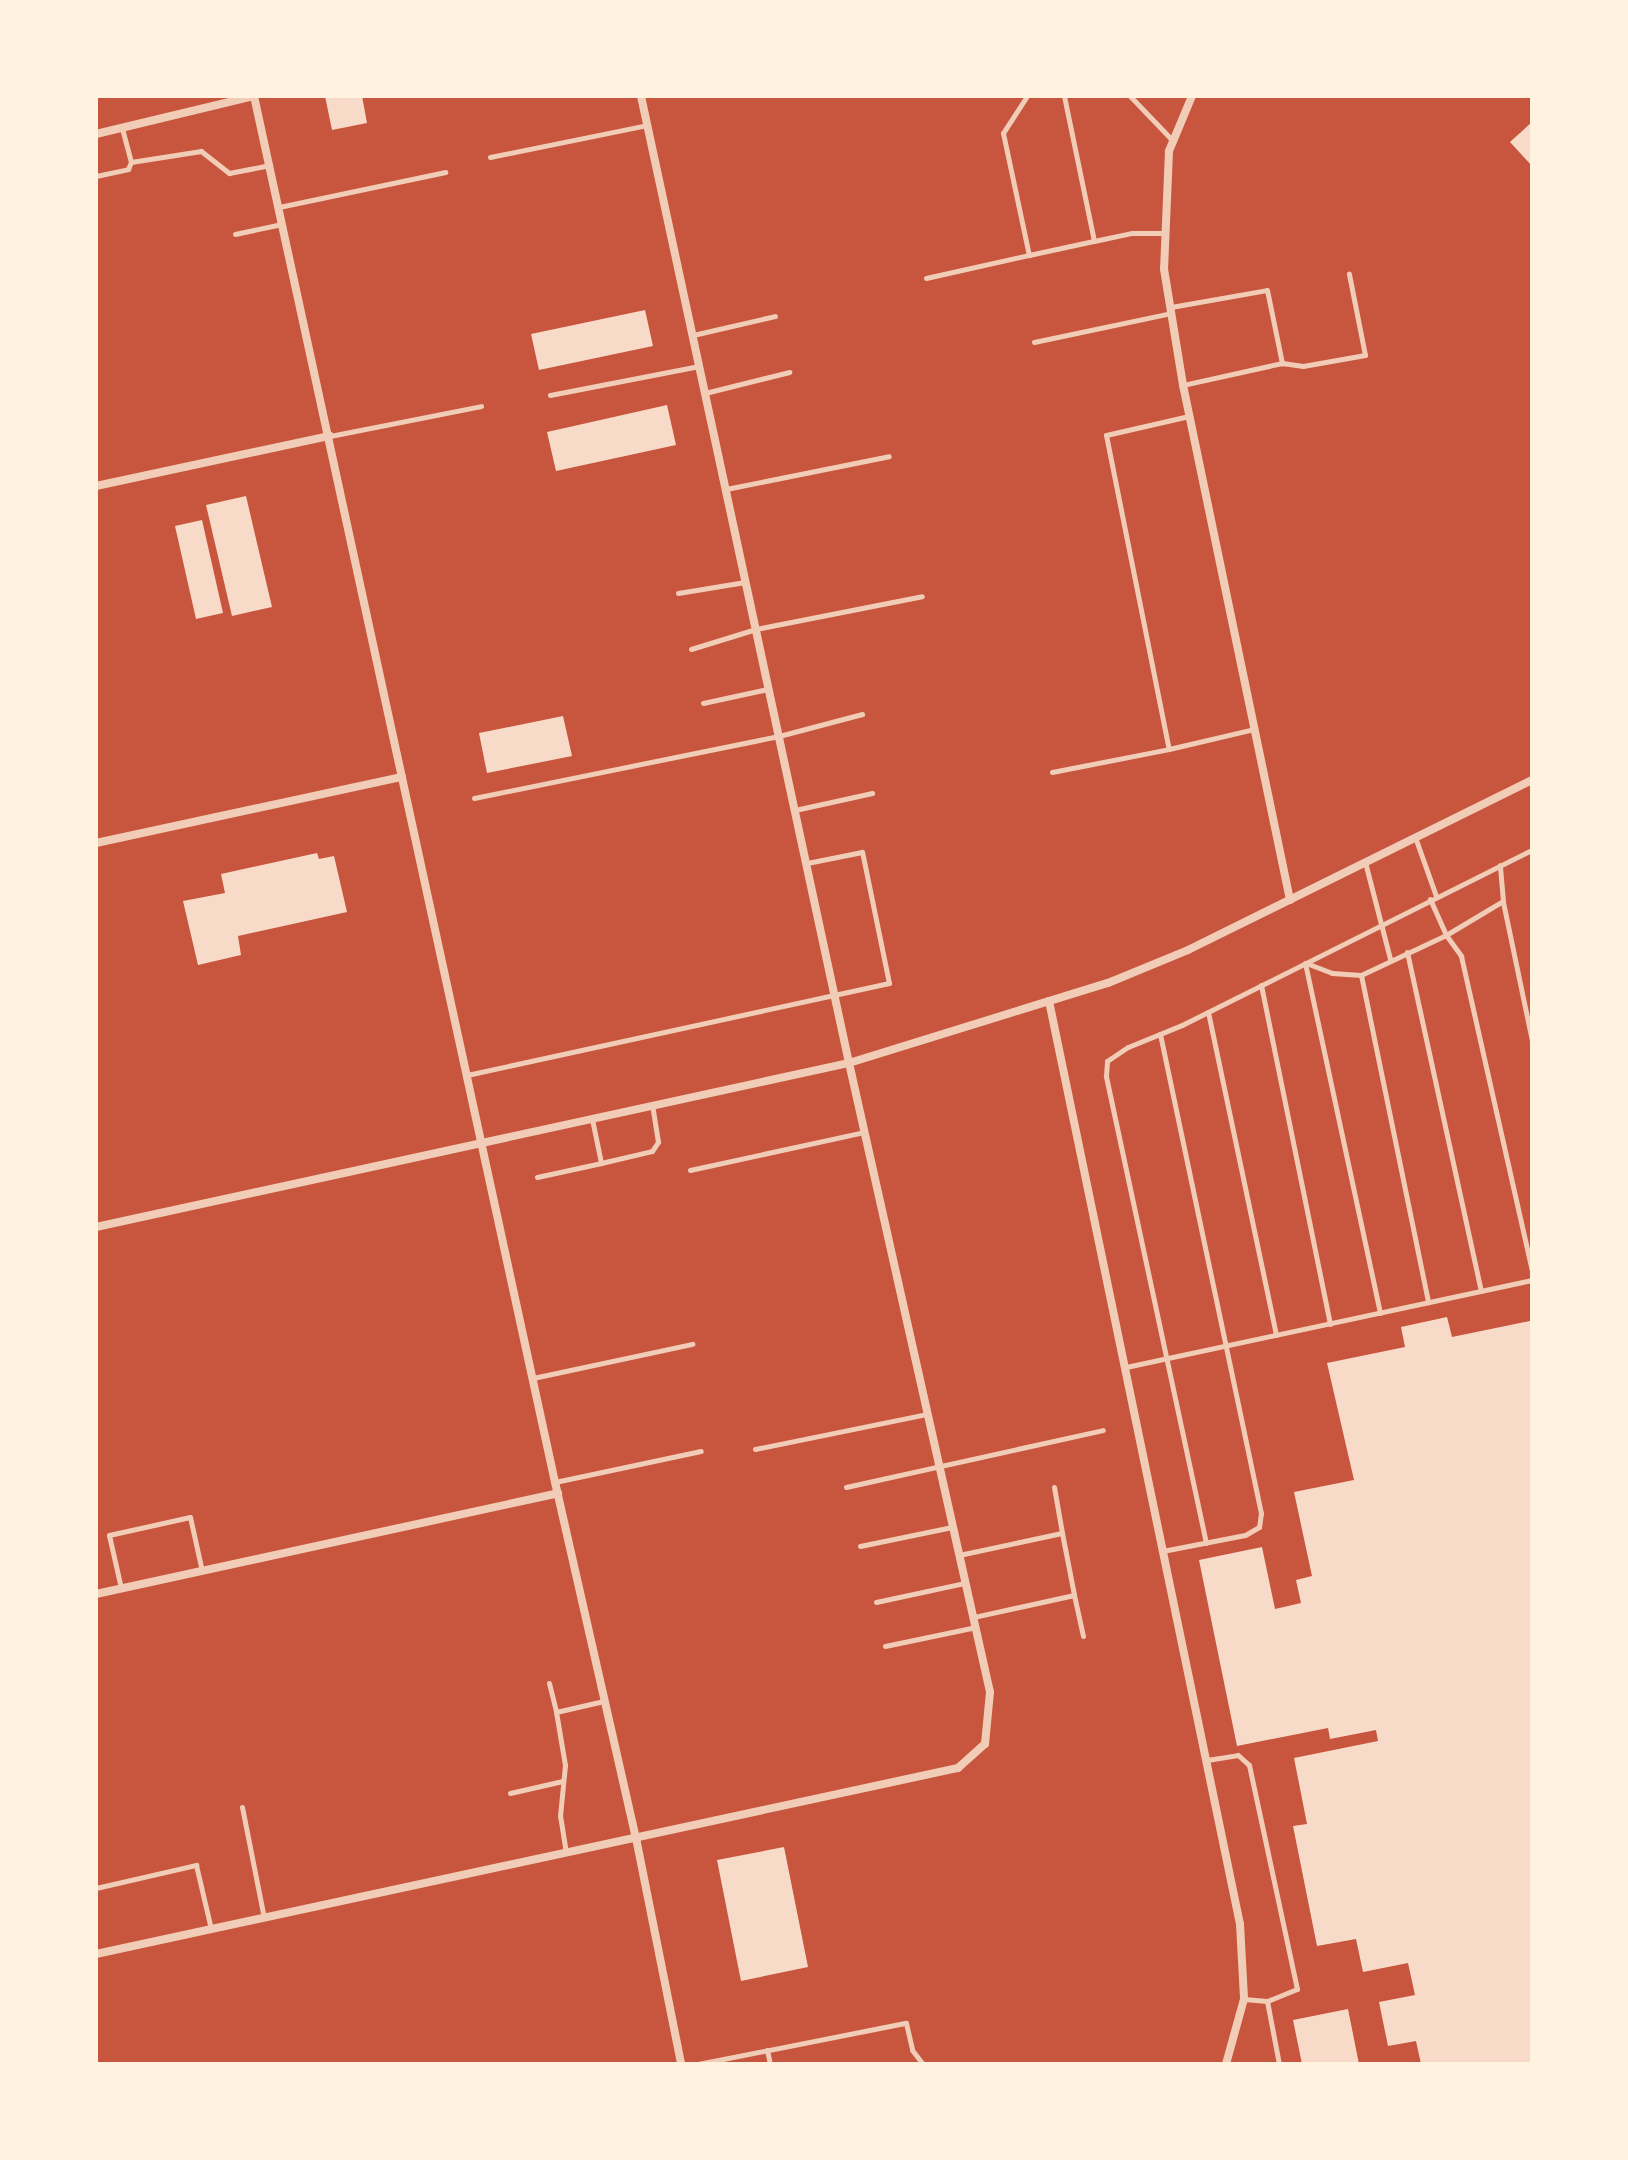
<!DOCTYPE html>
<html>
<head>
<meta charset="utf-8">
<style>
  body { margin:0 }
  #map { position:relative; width:1628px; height:2160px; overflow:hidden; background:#c8553d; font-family:"PT Sans Narrow",sans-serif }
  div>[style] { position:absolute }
  .building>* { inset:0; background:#f7dbc8 }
  .service>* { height:5px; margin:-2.5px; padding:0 2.5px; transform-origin:2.5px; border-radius:2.5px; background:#f1ccb7 }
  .minor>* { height:8px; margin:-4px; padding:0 4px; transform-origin:4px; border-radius:4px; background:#f1ccb7 }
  span { translate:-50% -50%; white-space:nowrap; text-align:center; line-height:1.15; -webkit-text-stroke:6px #fff3e0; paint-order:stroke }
  .frame { position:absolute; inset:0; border:98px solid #fff3e0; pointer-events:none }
</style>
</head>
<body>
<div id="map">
  <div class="building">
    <i style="clip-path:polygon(325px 96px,362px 96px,367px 123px,332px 130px)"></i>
    <i style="clip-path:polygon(1532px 122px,1532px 166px,1510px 142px)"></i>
    <i style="clip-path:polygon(645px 310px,653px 346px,539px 370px,531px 334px)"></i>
    <i style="clip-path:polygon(667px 405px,676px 445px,556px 471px,547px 432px)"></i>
    <i style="clip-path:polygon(246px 496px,272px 607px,232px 616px,206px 505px)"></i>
    <i style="clip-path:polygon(202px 520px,223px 613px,196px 619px,175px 526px)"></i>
    <i style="clip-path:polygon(563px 716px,572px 756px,487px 773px,479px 733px)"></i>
    <i style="clip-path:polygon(317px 853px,319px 859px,334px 856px,347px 912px,238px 936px,241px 955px,198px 965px,183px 901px,225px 893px,221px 874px)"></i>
    <i style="clip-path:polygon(1447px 1317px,1452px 1337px,1530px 1321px,1532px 1328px,1532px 2064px,1421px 2064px,1416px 2041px,1388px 2046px,1379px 2002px,1415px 1995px,1408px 1963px,1363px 1972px,1356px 1939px,1317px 1946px,1293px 1826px,1307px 1824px,1294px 1758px,1378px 1741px,1376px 1730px,1330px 1739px,1328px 1728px,1237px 1746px,1199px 1560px,1262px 1547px,1275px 1609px,1301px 1603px,1296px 1580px,1312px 1576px,1294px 1492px,1354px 1480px,1327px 1363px,1405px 1347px,1401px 1327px)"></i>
    <i style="clip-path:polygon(784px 1847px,808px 1967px,741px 1981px,717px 1860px)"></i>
    <i style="clip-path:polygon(1348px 2009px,1359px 2064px,1302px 2064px,1293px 2020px)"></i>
  </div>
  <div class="service">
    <i style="left:1027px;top:96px;width:44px;rotate:123deg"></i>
    <i style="left:1003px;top:133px;width:125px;rotate:78deg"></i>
    <i style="left:1029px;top:255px;width:66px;rotate:-12.2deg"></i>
    <i style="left:1064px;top:96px;width:148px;rotate:78.3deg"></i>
    <i style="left:1094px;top:241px;width:39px;rotate:-12deg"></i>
    <i style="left:1132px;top:233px;width:33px"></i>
    <i style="left:1130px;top:96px;width:61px;rotate:46.3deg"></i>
    <i style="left:490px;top:157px;width:160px;rotate:-11.5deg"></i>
    <i style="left:131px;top:162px;width:71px;rotate:-8.9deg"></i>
    <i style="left:201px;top:151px;width:36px;rotate:38deg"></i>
    <i style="left:229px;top:173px;width:42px;rotate:-11deg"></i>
    <i style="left:96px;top:176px;width:33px;rotate:-12deg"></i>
    <i style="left:128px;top:169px;width:8px;rotate:-67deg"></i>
    <i style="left:131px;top:162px;width:35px;rotate:-105deg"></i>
    <i style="left:279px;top:207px;width:170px;rotate:-11.9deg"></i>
    <i style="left:235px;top:234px;width:48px;rotate:-12deg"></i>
    <i style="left:926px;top:278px;width:106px;rotate:-12.6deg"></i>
    <i style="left:1171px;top:307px;width:97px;rotate:-10deg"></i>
    <i style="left:1267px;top:290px;width:75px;rotate:78.4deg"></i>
    <i style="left:1282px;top:363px;width:101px;rotate:167.5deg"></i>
    <i style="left:693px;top:335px;width:84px;rotate:-13deg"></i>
    <i style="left:1034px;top:342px;width:141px;rotate:-11.9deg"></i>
    <i style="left:1282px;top:363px;width:21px;rotate:8deg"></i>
    <i style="left:1303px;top:366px;width:63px;rotate:-10.1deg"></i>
    <i style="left:1365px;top:355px;width:83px;rotate:-101.2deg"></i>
    <i style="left:705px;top:393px;width:87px;rotate:-14deg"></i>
    <i style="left:550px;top:395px;width:152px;rotate:-11deg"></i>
    <i style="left:1189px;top:416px;width:85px;rotate:167.1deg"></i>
    <i style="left:1106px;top:435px;width:320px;rotate:78.7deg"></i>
    <i style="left:1169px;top:749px;width:87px;rotate:-13.2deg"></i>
    <i style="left:330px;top:436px;width:154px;rotate:-11.2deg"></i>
    <i style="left:726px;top:489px;width:166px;rotate:-11.4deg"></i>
    <i style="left:678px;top:593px;width:68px;rotate:-9.3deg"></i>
    <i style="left:691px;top:649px;width:68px;rotate:-17.1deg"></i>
    <i style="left:756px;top:629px;width:169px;rotate:-11.2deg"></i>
    <i style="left:703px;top:703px;width:66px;rotate:-12.2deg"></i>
    <i style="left:1052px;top:772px;width:119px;rotate:-11.1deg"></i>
    <i style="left:474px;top:798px;width:311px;rotate:-11.5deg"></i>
    <i style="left:779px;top:736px;width:86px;rotate:-14.8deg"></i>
    <i style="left:795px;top:810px;width:79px;rotate:-12.4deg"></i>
    <i style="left:1415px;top:837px;width:63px;rotate:70.4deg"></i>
    <i style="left:1365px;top:862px;width:100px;rotate:75.5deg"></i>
    <i style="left:1430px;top:899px;width:39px;rotate:66deg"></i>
    <i style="left:1446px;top:935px;width:26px;rotate:54deg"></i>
    <i style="left:1461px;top:956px;width:324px;rotate:77.3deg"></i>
    <i style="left:1503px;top:902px;width:142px;rotate:78.2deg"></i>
    <i style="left:1407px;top:952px;width:347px;rotate:77.7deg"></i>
    <i style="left:1305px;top:963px;width:358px;rotate:77.9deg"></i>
    <i style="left:1306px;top:963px;width:28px;rotate:21deg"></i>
    <i style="left:1332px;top:973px;width:29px;rotate:4deg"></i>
    <i style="left:1361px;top:975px;width:94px;rotate:-25.2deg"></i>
    <i style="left:1446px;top:935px;width:66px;rotate:-30.8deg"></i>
    <i style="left:1503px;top:901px;width:36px;rotate:-95deg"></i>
    <i style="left:1361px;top:975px;width:334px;rotate:78.4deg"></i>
    <i style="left:1261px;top:985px;width:346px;rotate:78.5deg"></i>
    <i style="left:1208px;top:1012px;width:330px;rotate:78.1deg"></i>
    <i style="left:1160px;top:1034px;width:490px;rotate:78.1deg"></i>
    <i style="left:1261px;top:1513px;width:14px;rotate:98deg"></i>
    <i style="left:1259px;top:1527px;width:16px;rotate:150deg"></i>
    <i style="left:1245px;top:1535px;width:84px;rotate:169deg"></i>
    <i style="left:467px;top:1075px;width:432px;rotate:-12.3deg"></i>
    <i style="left:889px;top:983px;width:134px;rotate:-101.6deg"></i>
    <i style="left:862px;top:852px;width:56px;rotate:168.7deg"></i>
    <i style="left:592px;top:1119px;width:45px;rotate:78.4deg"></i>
    <i style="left:601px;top:1163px;width:52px;rotate:-13.2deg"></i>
    <i style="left:652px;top:1151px;width:11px;rotate:-56deg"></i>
    <i style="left:658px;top:1142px;width:37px;rotate:-99deg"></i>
    <i style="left:690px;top:1170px;width:179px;rotate:-12.3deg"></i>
    <i style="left:537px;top:1177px;width:66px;rotate:-12.3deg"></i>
    <i style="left:1126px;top:1367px;width:415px;rotate:-12.1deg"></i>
    <i style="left:533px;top:1378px;width:163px;rotate:-12.1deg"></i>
    <i style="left:755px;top:1449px;width:176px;rotate:-11.5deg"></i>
    <i style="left:555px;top:1482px;width:149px;rotate:-12deg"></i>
    <i style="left:846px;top:1487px;width:263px;rotate:-12.5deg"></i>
    <i style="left:1054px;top:1487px;width:47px;rotate:80.1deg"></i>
    <i style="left:1206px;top:1543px;width:478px;rotate:-102.1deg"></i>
    <i style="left:1106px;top:1076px;width:15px;rotate:-86deg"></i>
    <i style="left:1107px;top:1061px;width:25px;rotate:-34deg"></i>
    <i style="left:1128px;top:1047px;width:58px;rotate:-22.2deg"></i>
    <i style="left:1182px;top:1025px;width:391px;rotate:-26.6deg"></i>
    <i style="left:860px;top:1546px;width:94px;rotate:-11.7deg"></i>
    <i style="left:959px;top:1555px;width:105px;rotate:-12.1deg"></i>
    <i style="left:1062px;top:1533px;width:63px;rotate:79deg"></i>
    <i style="left:1074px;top:1595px;width:102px;rotate:167.6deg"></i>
    <i style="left:121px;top:1588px;width:54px;rotate:-102.8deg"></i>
    <i style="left:109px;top:1535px;width:83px;rotate:-12.5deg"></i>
    <i style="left:190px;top:1517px;width:55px;rotate:77.5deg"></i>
    <i style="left:1074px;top:1595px;width:42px;rotate:77.6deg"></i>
    <i style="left:876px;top:1602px;width:91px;rotate:-12.1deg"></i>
    <i style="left:885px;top:1646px;width:93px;rotate:-11.8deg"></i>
    <i style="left:549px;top:1683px;width:30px;rotate:76deg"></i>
    <i style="left:1207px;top:1760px;width:31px;rotate:-9deg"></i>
    <i style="left:1238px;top:1755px;width:15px;rotate:42deg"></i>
    <i style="left:1249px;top:1765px;width:229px;rotate:77.9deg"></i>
    <i style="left:1297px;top:1989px;width:32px;rotate:158deg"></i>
    <i style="left:510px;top:1793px;width:54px;rotate:-12.8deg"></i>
    <i style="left:242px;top:1807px;width:113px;rotate:78.8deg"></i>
    <i style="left:566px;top:1853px;width:37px;rotate:-99deg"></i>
    <i style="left:560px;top:1816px;width:51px;rotate:-84.4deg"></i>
    <i style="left:565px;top:1765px;width:54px;rotate:-99.6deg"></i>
    <i style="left:556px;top:1712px;width:49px;rotate:-12.9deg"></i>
    <i style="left:96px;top:1888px;width:103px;rotate:-13deg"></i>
    <i style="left:196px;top:1865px;width:66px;rotate:76.8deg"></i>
    <i style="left:1244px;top:1999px;width:23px;rotate:5deg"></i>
    <i style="left:1267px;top:2001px;width:64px;rotate:79.2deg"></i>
    <i style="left:767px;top:2050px;width:14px;rotate:78deg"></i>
    <i style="left:698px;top:2064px;width:212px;rotate:-11.2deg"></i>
    <i style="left:906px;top:2023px;width:28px;rotate:77deg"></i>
    <i style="left:912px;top:2050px;width:18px;rotate:52deg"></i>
  </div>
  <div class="minor">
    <i style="left:254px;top:96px;width:1418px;rotate:77.75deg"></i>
    <i style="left:555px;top:1482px;width:365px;rotate:77.2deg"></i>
    <i style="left:636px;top:1838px;width:230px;rotate:78.7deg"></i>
    <i style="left:1192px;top:96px;width:60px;rotate:112.7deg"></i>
    <i style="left:1169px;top:151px;width:118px;rotate:92.4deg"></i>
    <i style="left:1164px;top:269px;width:118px;rotate:80.7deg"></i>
    <i style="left:1183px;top:385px;width:526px;rotate:78.26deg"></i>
    <i style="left:96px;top:134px;width:163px;rotate:-13.5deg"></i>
    <i style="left:96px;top:486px;width:239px;rotate:-12.1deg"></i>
    <i style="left:96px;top:843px;width:313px;rotate:-12.2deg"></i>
    <i style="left:1049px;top:1001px;width:943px;rotate:78.31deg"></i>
    <i style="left:1240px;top:1924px;width:75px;rotate:86.9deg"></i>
    <i style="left:1244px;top:1999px;width:67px;rotate:105.5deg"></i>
    <i style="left:96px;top:1227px;width:771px;rotate:-12.29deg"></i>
    <i style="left:849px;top:1063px;width:271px;rotate:-17.2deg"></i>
    <i style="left:1108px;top:983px;width:87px;rotate:-22.4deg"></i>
    <i style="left:1188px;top:950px;width:384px;rotate:-26.3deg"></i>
    <i style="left:96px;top:1594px;width:473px;rotate:-12.3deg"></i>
    <i style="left:96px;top:1954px;width:882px;rotate:-12.18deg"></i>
    <i style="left:958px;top:1768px;width:36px;rotate:-42deg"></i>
    <i style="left:985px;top:1744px;width:52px;rotate:-84.5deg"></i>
    <i style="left:990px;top:1692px;width:645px;rotate:-102.63deg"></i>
    <i style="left:849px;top:1063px;width:989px;rotate:-102.14deg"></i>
  </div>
  <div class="frame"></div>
</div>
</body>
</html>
